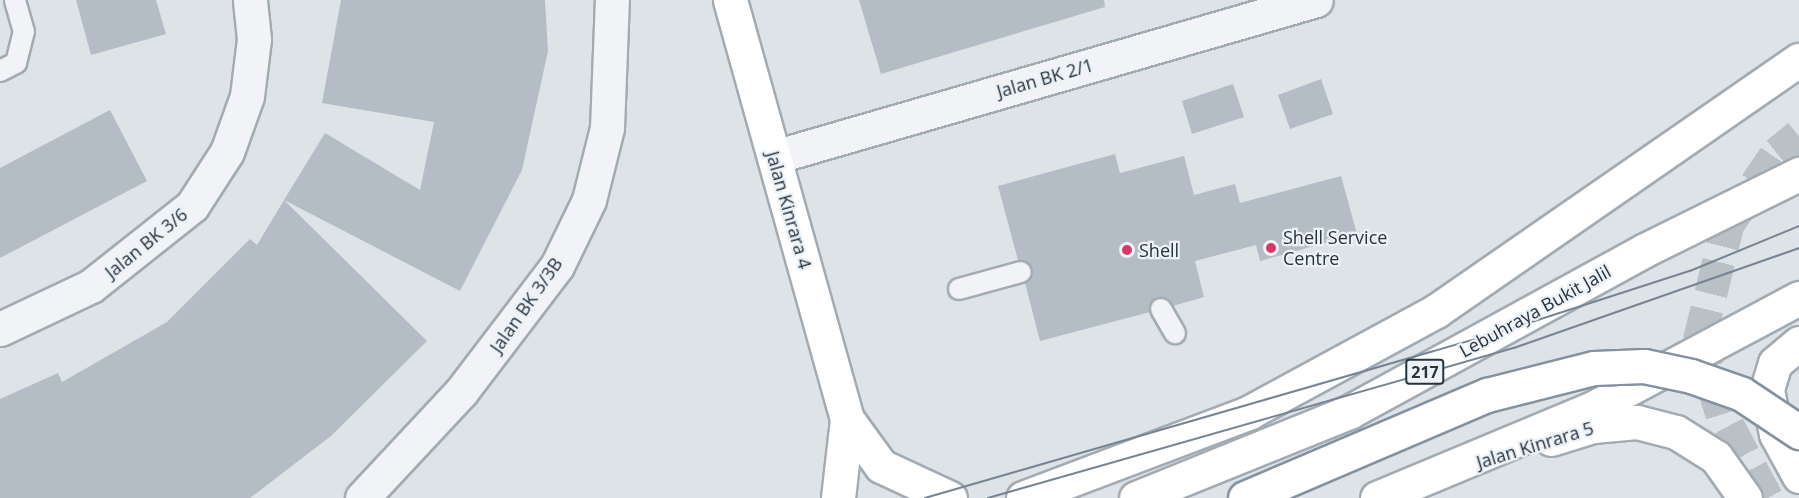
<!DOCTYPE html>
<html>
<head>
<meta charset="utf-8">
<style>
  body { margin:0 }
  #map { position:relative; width:1799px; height:498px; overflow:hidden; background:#dee3e8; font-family:"Open Sans",sans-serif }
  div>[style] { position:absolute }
  .building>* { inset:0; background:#b4bdc6 }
  .highway-tunnel>* { height:33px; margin-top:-16.5px; transform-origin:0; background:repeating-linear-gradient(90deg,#b9c0c6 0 33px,transparent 0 49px) }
  .roads { filter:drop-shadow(2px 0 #a3abb2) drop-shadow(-2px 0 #a3abb2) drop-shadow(0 2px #a3abb2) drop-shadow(0 -2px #a3abb2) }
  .lane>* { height:20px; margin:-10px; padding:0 10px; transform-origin:10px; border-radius:10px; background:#f1f3f6 }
  .street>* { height:33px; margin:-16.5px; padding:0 16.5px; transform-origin:16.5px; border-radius:16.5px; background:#f1f3f6 }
  .secondary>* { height:33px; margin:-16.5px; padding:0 16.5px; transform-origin:16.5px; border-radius:16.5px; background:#fff }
  .highway>* { height:33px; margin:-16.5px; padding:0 16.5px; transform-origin:16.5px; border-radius:16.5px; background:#fff }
  .tram>* { height:1.5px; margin:-0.75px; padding:0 0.75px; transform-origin:0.75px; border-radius:0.75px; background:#768493 }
  .bridges { filter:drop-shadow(2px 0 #8492a0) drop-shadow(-2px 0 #8492a0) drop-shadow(0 2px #8492a0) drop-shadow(0 -2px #8492a0) }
  .highway-bridge>* { height:33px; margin:-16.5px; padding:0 16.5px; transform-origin:16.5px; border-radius:16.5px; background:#fff }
  .dots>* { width:16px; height:16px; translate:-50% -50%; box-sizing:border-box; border:3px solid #edf2f6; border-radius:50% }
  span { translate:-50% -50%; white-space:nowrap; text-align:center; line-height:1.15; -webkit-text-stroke:4.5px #edf2f6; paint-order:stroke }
  .shield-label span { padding:2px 4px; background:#edf2f6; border:2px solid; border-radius:4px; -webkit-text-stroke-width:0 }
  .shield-label { font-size:16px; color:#263340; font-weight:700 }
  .street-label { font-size:18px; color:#263340 }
  .poi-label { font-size:18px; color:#263340 }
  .left { translate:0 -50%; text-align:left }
</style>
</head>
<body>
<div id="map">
  <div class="building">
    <i style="clip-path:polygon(76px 0,156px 0,166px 34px,91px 55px)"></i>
    <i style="clip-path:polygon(341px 0,545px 0,548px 51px,522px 170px,460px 291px,284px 200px,325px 133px,420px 190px,434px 122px,322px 103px)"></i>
    <i style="clip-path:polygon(859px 0,1104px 0,1105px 7px,881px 74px)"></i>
    <i style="clip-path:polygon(1321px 79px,1333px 114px,1290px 129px,1278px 95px)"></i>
    <i style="clip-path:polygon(1233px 84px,1244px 117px,1192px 134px,1182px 101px)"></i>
    <i style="clip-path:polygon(110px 110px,147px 181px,0 258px,0 168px)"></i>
    <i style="clip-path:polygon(1115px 154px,1120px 173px,1184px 156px,1194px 195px,1235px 184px,1240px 203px,1341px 176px,1357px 234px,1260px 261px,1256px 245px,1195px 261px,1204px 297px,1173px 306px,1160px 297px,1151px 303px,1150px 312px,1040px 341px,1025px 283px,1033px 269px,1018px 260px,998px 186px)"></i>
    <i style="clip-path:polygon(284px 200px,427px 341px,331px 436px,250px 498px,0 498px,0 399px,58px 373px,62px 382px,167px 322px,250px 239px,257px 245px)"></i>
  </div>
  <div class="highway-tunnel">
    <i style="left:1767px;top:498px;width:95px;rotate:-118.2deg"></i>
    <i style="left:1722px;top:414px;width:77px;rotate:-107.5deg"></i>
    <i style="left:1699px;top:341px;width:121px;rotate:-76.1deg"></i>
    <i style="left:1728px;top:224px;width:86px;rotate:-55.4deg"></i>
    <i style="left:1777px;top:153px;width:28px;rotate:-39deg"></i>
  </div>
  <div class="roads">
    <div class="lane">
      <i style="left:0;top:71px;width:18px;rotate:-27deg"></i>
      <i style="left:16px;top:63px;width:32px;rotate:-76deg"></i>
      <i style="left:24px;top:32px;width:33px;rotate:-106deg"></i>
      <i style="left:959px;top:289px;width:64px;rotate:-15.3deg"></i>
      <i style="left:1161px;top:309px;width:28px;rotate:60deg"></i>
    </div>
    <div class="street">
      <i style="left:774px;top:157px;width:564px;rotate:-16.15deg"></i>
      <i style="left:0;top:329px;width:101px;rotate:-25.3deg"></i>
      <i style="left:91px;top:286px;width:129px;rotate:-38.4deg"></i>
      <i style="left:192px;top:206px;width:64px;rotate:-57.1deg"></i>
      <i style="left:227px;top:152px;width:59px;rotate:-70.3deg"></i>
      <i style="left:247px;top:96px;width:57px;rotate:-83deg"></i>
      <i style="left:254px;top:39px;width:39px;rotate:-96deg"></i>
      <i style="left:362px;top:498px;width:145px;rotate:-47deg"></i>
      <i style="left:461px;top:392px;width:158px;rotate:-52.7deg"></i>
      <i style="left:557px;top:266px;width:73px;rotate:-64.1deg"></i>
      <i style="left:589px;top:200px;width:74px;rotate:-76deg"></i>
      <i style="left:607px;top:128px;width:128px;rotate:-87.8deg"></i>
    </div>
    <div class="secondary">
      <i style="left:730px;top:0;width:435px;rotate:74.4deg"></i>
      <i style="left:847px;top:419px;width:80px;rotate:96.5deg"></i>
      <i style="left:1799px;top:343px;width:31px;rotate:140deg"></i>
      <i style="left:1775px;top:363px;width:28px;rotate:107deg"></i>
      <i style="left:1767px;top:390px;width:45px;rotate:78.4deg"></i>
      <i style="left:1776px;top:434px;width:48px;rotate:61.3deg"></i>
      <i style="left:847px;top:419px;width:58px;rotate:54.1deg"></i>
      <i style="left:881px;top:466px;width:76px;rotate:24.9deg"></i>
      <i style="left:1551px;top:439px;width:44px;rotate:-17.2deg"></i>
      <i style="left:1593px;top:426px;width:44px;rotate:-5.2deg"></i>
      <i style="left:1637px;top:422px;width:40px;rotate:14.4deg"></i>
      <i style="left:1676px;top:432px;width:47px;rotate:32deg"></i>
      <i style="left:1716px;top:457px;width:50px;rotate:54.7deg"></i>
    </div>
    <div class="highway">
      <i style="left:1023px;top:498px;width:243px;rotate:-20.7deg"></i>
      <i style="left:1250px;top:412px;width:212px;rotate:-28.5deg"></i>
      <i style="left:1436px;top:311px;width:441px;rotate:-34.7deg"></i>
      <i style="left:1136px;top:498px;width:230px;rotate:-22deg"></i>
      <i style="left:1349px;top:412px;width:337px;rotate:-28.7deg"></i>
      <i style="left:1645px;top:250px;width:172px;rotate:-26.3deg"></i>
      <i style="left:1377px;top:498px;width:232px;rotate:-22.6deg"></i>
      <i style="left:1591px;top:409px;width:236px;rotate:-28.1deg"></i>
    </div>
  </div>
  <div class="tram">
    <i style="left:925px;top:498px;width:609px;rotate:-16.11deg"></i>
    <i style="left:1510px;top:329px;width:189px;rotate:-17.9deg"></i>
    <i style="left:1690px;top:271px;width:118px;rotate:-22.4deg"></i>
    <i style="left:988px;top:498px;width:547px;rotate:-15.92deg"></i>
    <i style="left:1514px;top:348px;width:302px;rotate:-19.3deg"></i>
  </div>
  <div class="bridges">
    <div class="highway-bridge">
      <i style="left:1245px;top:498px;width:263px;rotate:-23.1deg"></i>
      <i style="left:1487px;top:395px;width:110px;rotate:-14.2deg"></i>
      <i style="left:1594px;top:368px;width:50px;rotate:-2.3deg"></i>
      <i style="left:1644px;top:366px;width:48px;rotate:12deg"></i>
      <i style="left:1691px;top:376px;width:54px;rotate:19.4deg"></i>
      <i style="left:1742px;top:394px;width:69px;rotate:33.7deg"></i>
    </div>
  </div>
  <div class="dots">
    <i style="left:1271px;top:248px;background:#d73963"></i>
    <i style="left:1127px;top:250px;background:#d73963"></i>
  </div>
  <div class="shield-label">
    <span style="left:1425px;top:372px">217</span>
  </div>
  <div class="street-label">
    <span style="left:1045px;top:78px;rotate:-16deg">Jalan BK 2/1</span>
    <span style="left:789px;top:210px;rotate:74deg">Jalan Kinrara 4</span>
    <span style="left:146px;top:243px;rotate:-39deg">Jalan BK 3/6</span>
    <span style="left:526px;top:305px;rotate:-55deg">Jalan BK 3/3B</span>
    <span style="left:1535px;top:311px;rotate:-29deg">Lebuhraya Bukit Jalil</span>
    <span style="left:1535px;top:445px;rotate:-17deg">Jalan Kinrara 5</span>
  </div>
  <div class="poi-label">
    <span class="left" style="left:1283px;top:248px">Shell Service<br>Centre</span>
    <span class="left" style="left:1139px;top:250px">Shell</span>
  </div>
</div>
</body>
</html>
